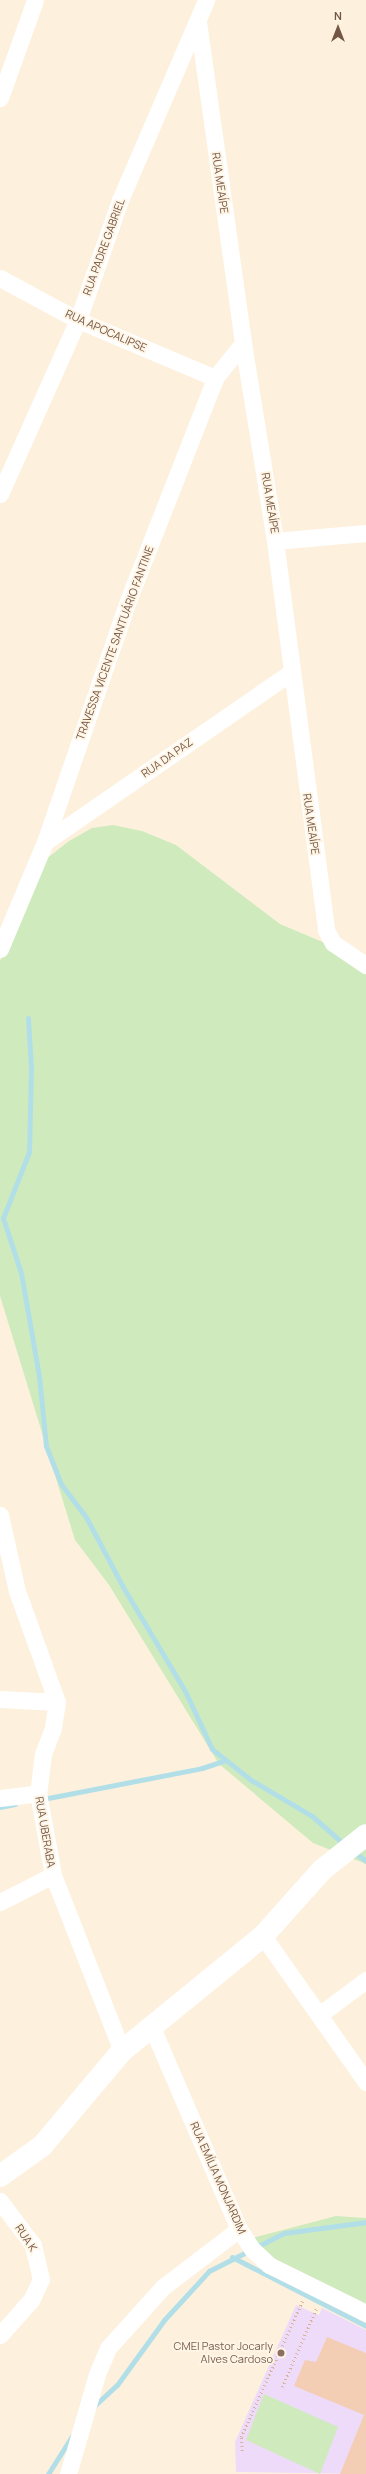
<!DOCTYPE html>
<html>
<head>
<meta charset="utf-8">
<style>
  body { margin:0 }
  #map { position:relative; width:366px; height:2474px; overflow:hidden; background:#fdf1de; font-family:Manrope,sans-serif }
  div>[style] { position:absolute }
  .education>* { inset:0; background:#eedbf9 }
  .green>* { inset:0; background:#cfebbd }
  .stream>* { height:5px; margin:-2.5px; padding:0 2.5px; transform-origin:2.5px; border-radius:2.5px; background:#b2dfe7 }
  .building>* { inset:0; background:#f4ceb4 }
  .path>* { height:2.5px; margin-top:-1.25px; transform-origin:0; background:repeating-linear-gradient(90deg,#d8b198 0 1px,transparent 0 4px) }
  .street>* { height:17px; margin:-8.5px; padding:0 8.5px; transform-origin:8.5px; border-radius:8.5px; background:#fff }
  .secondary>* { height:22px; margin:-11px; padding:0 11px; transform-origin:11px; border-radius:11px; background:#fff }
  .dots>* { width:11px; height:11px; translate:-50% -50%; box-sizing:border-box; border:2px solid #fff5e5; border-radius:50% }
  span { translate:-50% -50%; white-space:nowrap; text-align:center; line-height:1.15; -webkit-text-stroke:3.5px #fff5e5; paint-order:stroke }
  .street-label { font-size:11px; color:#745645 }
  .education-label { font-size:11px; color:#785e54 }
  .right { translate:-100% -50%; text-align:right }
  .north { position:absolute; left:318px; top:8px; width:40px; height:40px; -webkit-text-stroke:3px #fff5e5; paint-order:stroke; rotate:0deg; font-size:11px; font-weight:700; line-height:16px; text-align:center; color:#745645 }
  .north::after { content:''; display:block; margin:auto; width:14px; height:18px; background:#745645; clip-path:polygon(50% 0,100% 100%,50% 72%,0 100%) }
</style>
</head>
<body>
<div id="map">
  <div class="education">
    <i style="clip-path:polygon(296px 2305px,319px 2315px,322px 2308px,366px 2330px,366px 2474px,236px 2472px,235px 2442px)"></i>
  </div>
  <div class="green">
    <i style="clip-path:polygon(113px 825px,142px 831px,176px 845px,280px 924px,325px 943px,366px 967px,366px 1864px,313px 1843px,219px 1764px,109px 1585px,75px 1540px,0 1296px,0 961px,41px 863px,69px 841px,92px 828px)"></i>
    <i style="clip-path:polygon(336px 2216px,366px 2218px,366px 2305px,269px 2258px,252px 2238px)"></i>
    <i style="clip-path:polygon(264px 2394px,338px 2427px,320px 2474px,246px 2440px)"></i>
  </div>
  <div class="stream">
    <i style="left:28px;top:1018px;width:49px;rotate:86.5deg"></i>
    <i style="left:31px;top:1067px;width:85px;rotate:91.3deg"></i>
    <i style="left:29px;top:1152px;width:71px;rotate:111.5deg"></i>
    <i style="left:3px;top:1218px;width:58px;rotate:71.9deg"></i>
    <i style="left:21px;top:1273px;width:105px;rotate:80.1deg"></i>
    <i style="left:39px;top:1376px;width:70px;rotate:84.3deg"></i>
    <i style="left:46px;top:1446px;width:41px;rotate:68.5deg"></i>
    <i style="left:61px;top:1484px;width:41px;rotate:52.9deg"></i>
    <i style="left:86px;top:1517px;width:79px;rotate:62.1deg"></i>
    <i style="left:123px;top:1587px;width:121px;rotate:59.2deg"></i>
    <i style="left:185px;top:1691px;width:64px;rotate:65deg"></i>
    <i style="left:212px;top:1749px;width:50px;rotate:38.5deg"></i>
    <i style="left:251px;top:1780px;width:71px;rotate:30.5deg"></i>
    <i style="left:312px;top:1816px;width:44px;rotate:41.3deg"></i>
    <i style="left:43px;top:1799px;width:162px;rotate:-11deg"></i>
    <i style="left:202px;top:1768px;width:22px;rotate:-18deg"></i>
    <i style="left:0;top:1807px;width:15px;rotate:-11deg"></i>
    <i style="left:354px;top:1852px;width:15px;rotate:37deg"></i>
    <i style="left:232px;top:2257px;width:151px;rotate:27.2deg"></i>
    <i style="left:92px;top:2408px;width:34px;rotate:-43deg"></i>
    <i style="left:117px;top:2385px;width:80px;rotate:-54.1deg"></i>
    <i style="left:164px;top:2320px;width:67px;rotate:-47.4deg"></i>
    <i style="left:209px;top:2271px;width:84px;rotate:-26.9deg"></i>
    <i style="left:284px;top:2233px;width:83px;rotate:-7.6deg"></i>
    <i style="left:48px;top:2474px;width:45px;rotate:-57.7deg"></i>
  </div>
  <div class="building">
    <i style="clip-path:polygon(327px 2337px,366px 2353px,366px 2474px,340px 2474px,364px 2415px,294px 2386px,305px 2360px,316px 2362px)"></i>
  </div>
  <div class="path">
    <i style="left:282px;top:2387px;width:87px;rotate:-66.4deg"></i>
    <i style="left:242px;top:2451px;width:14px;rotate:-94deg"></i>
    <i style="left:241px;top:2437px;width:150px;rotate:-65.7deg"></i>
  </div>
  <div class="street">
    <i style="left:198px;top:22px;width:324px;rotate:82deg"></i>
    <i style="left:243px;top:343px;width:201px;rotate:80.8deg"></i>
    <i style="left:275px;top:541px;width:392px;rotate:82.5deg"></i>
    <i style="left:326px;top:930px;width:15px;rotate:62deg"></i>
    <i style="left:333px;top:943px;width:40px;rotate:34deg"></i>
    <i style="left:0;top:98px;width:104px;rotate:-70.3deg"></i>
    <i style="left:0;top:278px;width:89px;rotate:28.3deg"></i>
    <i style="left:78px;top:320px;width:149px;rotate:22.9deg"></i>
    <i style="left:0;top:494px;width:191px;rotate:-65.9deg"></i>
    <i style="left:78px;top:320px;width:127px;rotate:-70.7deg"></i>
    <i style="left:120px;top:200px;width:218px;rotate:-66.7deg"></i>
    <i style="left:275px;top:541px;width:91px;rotate:-5deg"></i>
    <i style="left:45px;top:842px;width:298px;rotate:-34.6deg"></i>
    <i style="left:0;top:949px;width:116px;rotate:-67.2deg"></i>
    <i style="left:45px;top:842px;width:258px;rotate:-71deg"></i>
    <i style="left:129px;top:598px;width:236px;rotate:-68.6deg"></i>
    <i style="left:215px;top:378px;width:45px;rotate:-51.3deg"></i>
    <i style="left:0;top:1515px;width:78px;rotate:77.4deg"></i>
    <i style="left:17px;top:1591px;width:118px;rotate:70.2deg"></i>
    <i style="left:57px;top:1702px;width:26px;rotate:99deg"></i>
    <i style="left:53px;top:1728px;width:28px;rotate:111deg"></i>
    <i style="left:43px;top:1754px;width:39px;rotate:97deg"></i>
    <i style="left:38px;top:1793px;width:83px;rotate:79.6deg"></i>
    <i style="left:53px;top:1875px;width:189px;rotate:68.6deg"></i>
    <i style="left:0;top:1699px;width:57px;rotate:3deg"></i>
    <i style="left:0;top:1798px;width:38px;rotate:-7deg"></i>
    <i style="left:0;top:1902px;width:59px;rotate:-27deg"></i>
    <i style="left:263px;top:1936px;width:179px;rotate:54.8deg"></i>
    <i style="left:319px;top:2015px;width:59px;rotate:-36.7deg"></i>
    <i style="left:151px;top:2025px;width:222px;rotate:66.7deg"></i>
    <i style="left:239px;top:2229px;width:24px;rotate:57deg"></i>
    <i style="left:252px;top:2249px;width:23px;rotate:43deg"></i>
    <i style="left:269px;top:2265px;width:108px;rotate:26.3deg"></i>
    <i style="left:0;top:2201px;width:55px;rotate:53.1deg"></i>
    <i style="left:33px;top:2245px;width:35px;rotate:77deg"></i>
    <i style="left:41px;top:2279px;width:23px;rotate:115deg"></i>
    <i style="left:31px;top:2300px;width:47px;rotate:131.5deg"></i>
    <i style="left:68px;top:2474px;width:104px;rotate:-73.8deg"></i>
    <i style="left:97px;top:2374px;width:28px;rotate:-67deg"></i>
    <i style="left:108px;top:2348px;width:82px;rotate:-48deg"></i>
    <i style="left:163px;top:2287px;width:96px;rotate:-37.3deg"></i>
  </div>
  <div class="secondary">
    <i style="left:0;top:2176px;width:52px;rotate:-35.5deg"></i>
    <i style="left:42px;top:2146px;width:124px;rotate:-49.9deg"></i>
    <i style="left:122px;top:2051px;width:182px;rotate:-39.2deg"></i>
    <i style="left:263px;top:1936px;width:89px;rotate:-48.2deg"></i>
    <i style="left:322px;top:1870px;width:56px;rotate:-38.5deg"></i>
  </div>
  <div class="dots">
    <i style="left:281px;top:2353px;background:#8d6e63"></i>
  </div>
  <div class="street-label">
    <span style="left:220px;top:183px;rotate:82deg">RUA MEAÍPE</span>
    <span style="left:104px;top:247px;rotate:-70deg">RUA PADRE GABRIEL</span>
    <span style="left:106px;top:331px;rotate:24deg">RUA APOCALIPSE</span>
    <span style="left:270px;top:503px;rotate:81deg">RUA MEAÍPE</span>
    <span style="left:115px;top:643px;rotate:-70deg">TRAVESSA VICENTE SANTUÁRIO FANTINE</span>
    <span style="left:167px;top:758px;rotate:-35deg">RUA DA PAZ</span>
    <span style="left:311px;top:824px;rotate:82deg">RUA MEAÍPE</span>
    <span style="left:45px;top:1832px;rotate:80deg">RUA UBERABA</span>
    <span style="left:218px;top:2178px;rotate:66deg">RUA EMÍLIA MONJARDIM</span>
    <span style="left:26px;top:2238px;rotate:57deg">RUA K</span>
  </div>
  <div class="education-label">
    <span class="right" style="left:273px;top:2353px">CMEI Pastor Jocarly<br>Alves Cardoso</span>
  </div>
  <div class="north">N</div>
</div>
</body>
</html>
